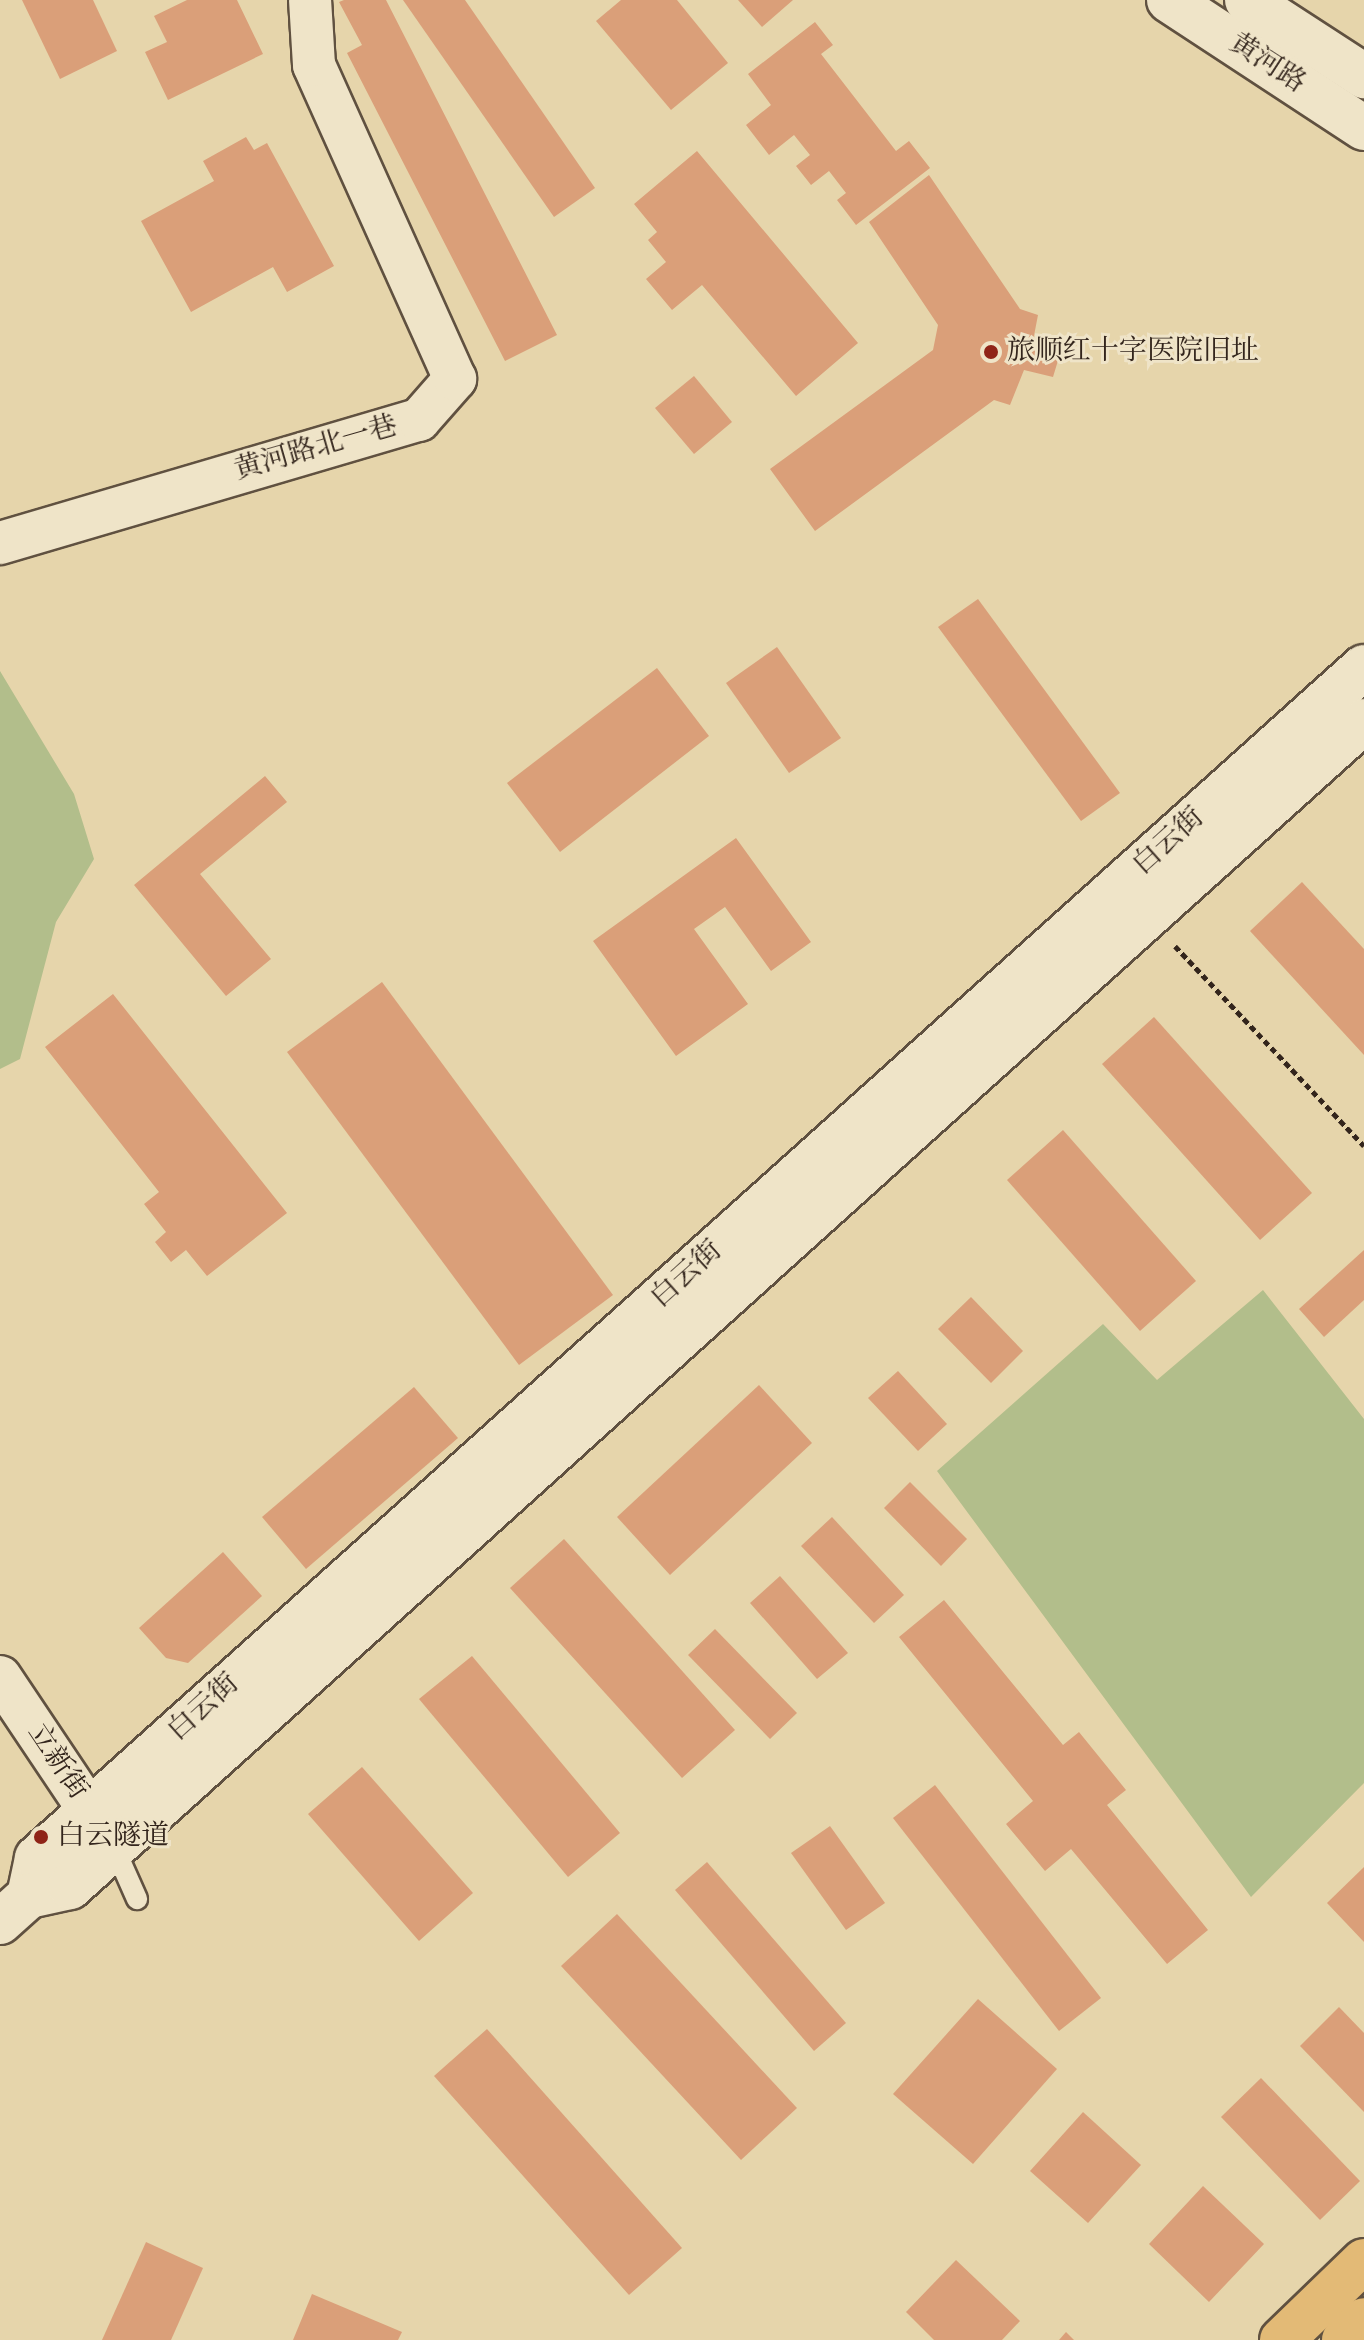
<!DOCTYPE html>
<html>
<head>
<meta charset="utf-8">
<style>
  body { margin:0 }
  #map { position:relative; width:1364px; height:2340px; overflow:hidden; background:#e6d5ab; font-family:"Sorts Mill Goudy","Noto Serif SC",serif }
  div>[style] { position:absolute }
  .green>* { inset:0; background:#b2be8b }
  .building>* { inset:0; background:#da9f79 }
  .path>* { height:5px; margin-top:-2.5px; transform-origin:0; background:repeating-linear-gradient(90deg,#33251c 0 6px,transparent 0 10px) }
  .roads { filter:drop-shadow(2px 0 #605140) drop-shadow(-2px 0 #605140) drop-shadow(0 2px #605140) drop-shadow(0 -2px #605140) }
  .lane>* { height:20px; margin:-10px; padding:0 10px; transform-origin:10px; border-radius:10px; background:#efe4c8 }
  .street>* { height:42px; margin:-21px; padding:0 21px; transform-origin:21px; border-radius:21px; background:#efe4c8 }
  .secondary>* { height:44px; margin:-22px; padding:0 22px; transform-origin:22px; border-radius:22px; background:#efe4c8 }
  .highway>* { height:44px; margin:-22px; padding:0 22px; transform-origin:22px; border-radius:22px; background:#e3ba76 }
  .dots>* { width:22px; height:22px; translate:-50% -50%; box-sizing:border-box; border:4px solid #efe4c8; border-radius:50% }
  span { translate:-50% -50%; white-space:nowrap; text-align:center; line-height:1.15; -webkit-text-stroke:6px #efe4c8; paint-order:stroke }
  .street-label { font-size:28px; color:#33251c }
  .poi-label { font-size:28px; color:#33251c }
  .left { translate:0 -50%; text-align:left }
</style>
</head>
<body>
<div id="map">
  <div class="green">
    <i style="clip-path:polygon(0 671px,74px 794px,94px 859px,56px 922px,20px 1059px,0 1069px)"></i>
    <i style="clip-path:polygon(1263px 1290px,1364px 1419px,1364px 1783px,1251px 1897px,937px 1471px,1103px 1324px,1157px 1380px)"></i>
  </div>
  <div class="building">
    <i style="clip-path:polygon(22px 0,93px 0,117px 51px,60px 79px)"></i>
    <i style="clip-path:polygon(187px 0,237px 0,263px 54px,168px 100px,145px 52px,167px 42px,154px 16px)"></i>
    <i style="clip-path:polygon(344px 0,386px 0,557px 335px,505px 361px,347px 53px,362px 45px,339px 2px)"></i>
    <i style="clip-path:polygon(403px 0,465px 0,595px 188px,554px 217px)"></i>
    <i style="clip-path:polygon(621px 0,677px 0,728px 63px,671px 110px,596px 21px)"></i>
    <i style="clip-path:polygon(738px 0,793px 0,762px 27px)"></i>
    <i style="clip-path:polygon(815px 22px,833px 45px,821px 54px,896px 151px,909px 141px,930px 168px,856px 225px,837px 200px,846px 193px,829px 171px,811px 185px,796px 166px,810px 155px,794px 135px,769px 155px,746px 125px,771px 105px,748px 74px)"></i>
    <i style="clip-path:polygon(246px 137px,254px 150px,267px 143px,334px 266px,287px 292px,273px 267px,191px 312px,141px 221px,214px 181px,203px 161px)"></i>
    <i style="clip-path:polygon(697px 151px,858px 343px,796px 396px,702px 285px,672px 310px,646px 279px,666px 262px,648px 240px,657px 232px,634px 204px)"></i>
    <i style="clip-path:polygon(929px 175px,1020px 309px,1038px 315px,1032px 346px,1060px 354px,1053px 377px,1024px 370px,1010px 405px,994px 400px,815px 531px,770px 469px,933px 350px,938px 325px,869px 222px)"></i>
    <i style="clip-path:polygon(694px 376px,732px 422px,694px 454px,655px 408px)"></i>
    <i style="clip-path:polygon(978px 599px,1120px 793px,1081px 821px,938px 627px)"></i>
    <i style="clip-path:polygon(777px 647px,841px 738px,789px 773px,726px 683px)"></i>
    <i style="clip-path:polygon(657px 668px,709px 736px,560px 852px,507px 783px)"></i>
    <i style="clip-path:polygon(265px 776px,287px 802px,200px 874px,271px 959px,226px 996px,134px 885px)"></i>
    <i style="clip-path:polygon(736px 838px,811px 942px,771px 971px,725px 907px,694px 929px,748px 1004px,676px 1056px,593px 941px)"></i>
    <i style="clip-path:polygon(1302px 882px,1364px 949px,1364px 1055px,1250px 931px)"></i>
    <i style="clip-path:polygon(382px 982px,613px 1295px,519px 1365px,287px 1052px)"></i>
    <i style="clip-path:polygon(113px 994px,287px 1213px,207px 1276px,186px 1250px,171px 1262px,155px 1242px,166px 1232px,144px 1204px,159px 1192px,45px 1047px)"></i>
    <i style="clip-path:polygon(1154px 1017px,1312px 1193px,1260px 1240px,1102px 1064px)"></i>
    <i style="clip-path:polygon(1063px 1130px,1196px 1281px,1140px 1331px,1007px 1180px)"></i>
    <i style="clip-path:polygon(1364px 1250px,1364px 1300px,1324px 1337px,1299px 1309px)"></i>
    <i style="clip-path:polygon(971px 1297px,1023px 1351px,991px 1383px,938px 1329px)"></i>
    <i style="clip-path:polygon(898px 1371px,947px 1424px,918px 1451px,868px 1398px)"></i>
    <i style="clip-path:polygon(759px 1385px,812px 1443px,670px 1575px,617px 1517px)"></i>
    <i style="clip-path:polygon(414px 1387px,458px 1438px,306px 1569px,262px 1517px)"></i>
    <i style="clip-path:polygon(910px 1482px,967px 1539px,941px 1566px,884px 1508px)"></i>
    <i style="clip-path:polygon(832px 1517px,904px 1595px,874px 1623px,801px 1546px)"></i>
    <i style="clip-path:polygon(564px 1539px,735px 1730px,682px 1778px,510px 1588px)"></i>
    <i style="clip-path:polygon(223px 1552px,262px 1596px,188px 1663px,166px 1658px,139px 1628px)"></i>
    <i style="clip-path:polygon(780px 1576px,848px 1653px,817px 1679px,750px 1603px)"></i>
    <i style="clip-path:polygon(944px 1600px,1063px 1745px,1079px 1732px,1126px 1790px,1107px 1805px,1208px 1930px,1167px 1964px,1071px 1849px,1045px 1871px,1006px 1824px,1033px 1801px,899px 1637px)"></i>
    <i style="clip-path:polygon(715px 1629px,797px 1713px,770px 1739px,688px 1655px)"></i>
    <i style="clip-path:polygon(472px 1656px,620px 1833px,568px 1877px,419px 1699px)"></i>
    <i style="clip-path:polygon(362px 1767px,473px 1893px,419px 1941px,308px 1814px)"></i>
    <i style="clip-path:polygon(935px 1785px,1101px 1998px,1059px 2031px,893px 1818px)"></i>
    <i style="clip-path:polygon(830px 1826px,885px 1903px,846px 1930px,791px 1853px)"></i>
    <i style="clip-path:polygon(707px 1862px,846px 2023px,814px 2051px,675px 1890px)"></i>
    <i style="clip-path:polygon(1364px 1867px,1364px 1942px,1327px 1903px)"></i>
    <i style="clip-path:polygon(617px 1914px,797px 2108px,741px 2160px,561px 1966px)"></i>
    <i style="clip-path:polygon(978px 1999px,1057px 2069px,973px 2164px,893px 2094px)"></i>
    <i style="clip-path:polygon(1339px 2007px,1364px 2033px,1364px 2112px,1300px 2046px)"></i>
    <i style="clip-path:polygon(487px 2029px,682px 2248px,629px 2295px,434px 2076px)"></i>
    <i style="clip-path:polygon(1261px 2078px,1360px 2181px,1320px 2220px,1221px 2117px)"></i>
    <i style="clip-path:polygon(1083px 2112px,1141px 2165px,1088px 2223px,1030px 2171px)"></i>
    <i style="clip-path:polygon(1203px 2186px,1264px 2244px,1209px 2302px,1149px 2244px)"></i>
    <i style="clip-path:polygon(146px 2242px,203px 2268px,171px 2340px,102px 2340px)"></i>
    <i style="clip-path:polygon(956px 2260px,1020px 2321px,1002px 2340px,934px 2340px,906px 2312px)"></i>
    <i style="clip-path:polygon(312px 2294px,402px 2332px,398px 2340px,293px 2340px)"></i>
    <i style="clip-path:polygon(1066px 2332px,1074px 2340px,1059px 2340px)"></i>
  </div>
  <div class="path">
    <i style="left:1175px;top:946px;width:275px;rotate:46.6deg"></i>
  </div>
  <div class="roads">
    <div class="lane">
      <i style="left:114px;top:1847px;width:57px;rotate:66.1deg"></i>
    </div>
    <div class="street">
      <i style="left:0;top:543px;width:437px;rotate:-16.4deg"></i>
      <i style="left:419px;top:420px;width:55px;rotate:-48.7deg"></i>
      <i style="left:455px;top:379px;width:344px;rotate:-114.2deg"></i>
      <i style="left:314px;top:65px;width:65px;rotate:-93.5deg"></i>
      <i style="left:0;top:1677px;width:196px;rotate:56.2deg"></i>
    </div>
    <div class="secondary">
      <i style="left:1169px;top:0;width:233px;rotate:33.3deg"></i>
      <i style="left:1247px;top:0;width:140px;rotate:33deg"></i>
      <i style="left:29px;top:1896px;width:39px;rotate:-78deg"></i>
      <i style="left:37px;top:1858px;width:1783px;rotate:-41.91deg"></i>
      <i style="left:0;top:1922px;width:39px;rotate:-42deg"></i>
      <i style="left:29px;top:1896px;width:42px;rotate:-12.4deg"></i>
      <i style="left:70px;top:1887px;width:1742px;rotate:-42.02deg"></i>
    </div>
    <div class="highway">
      <i style="left:1282px;top:2340px;width:114px;rotate:-43.9deg"></i>
      <i style="left:1344px;top:2340px;width:28px;rotate:-45deg"></i>
    </div>
  </div>
  <div class="dots">
    <i style="left:991px;top:352px;background:#8f2418"></i>
    <i style="left:41px;top:1837px;background:#8f2418"></i>
  </div>
  <div class="street-label">
    <span style="left:1267px;top:64px;rotate:33deg">黄河路</span>
    <span style="left:316px;top:449px;rotate:-16deg">黄河路北一巷</span>
    <span style="left:1169px;top:842px;rotate:-42deg">白云街</span>
    <span style="left:687px;top:1275px;rotate:-42deg">白云街</span>
    <span style="left:204px;top:1708px;rotate:-42deg">白云街</span>
    <span style="left:57px;top:1762px;rotate:56deg">立新街</span>
  </div>
  <div class="poi-label">
    <span class="left" style="left:1007px;top:352px">旅顺红十字医院旧址</span>
    <span class="left" style="left:57px;top:1837px">白云隧道</span>
  </div>
</div>
</body>
</html>
